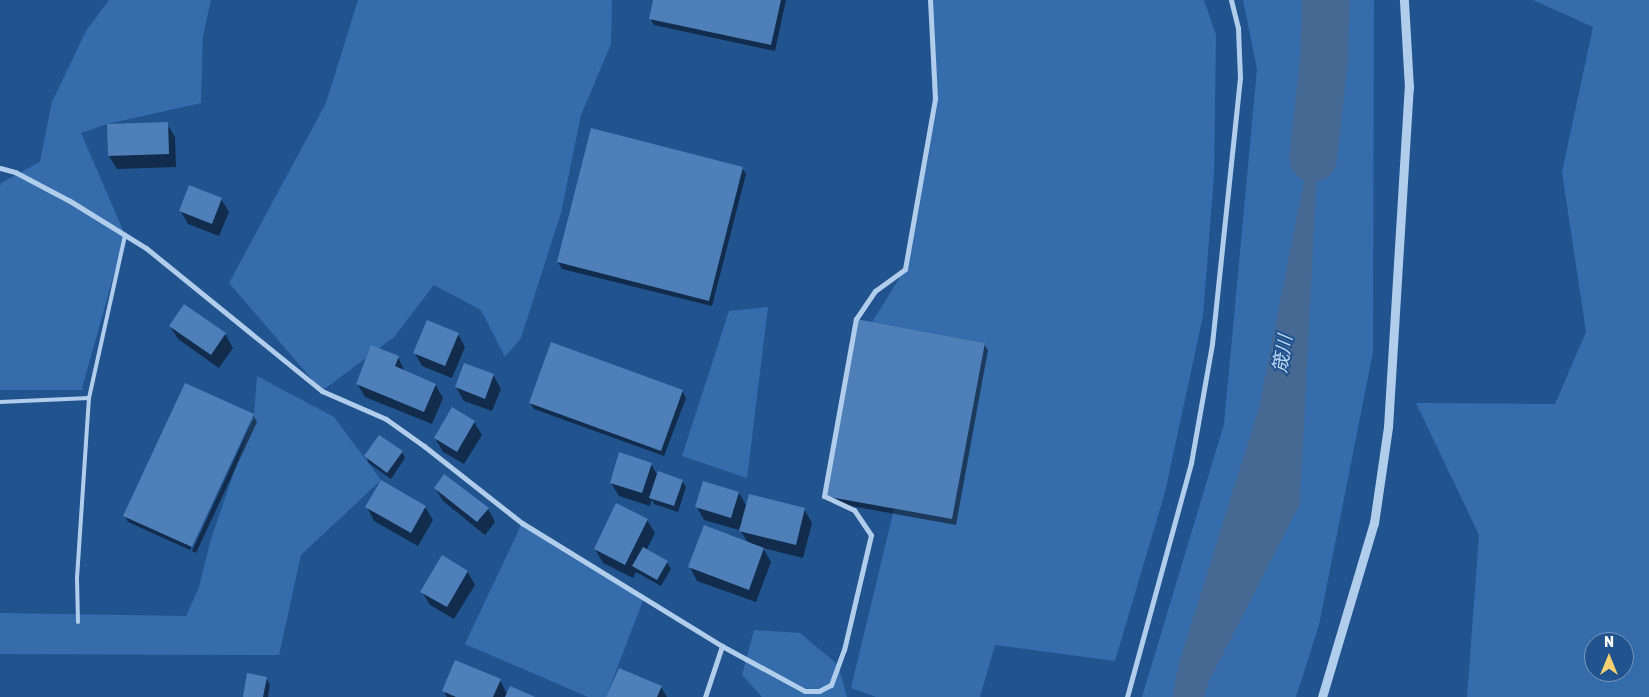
<!DOCTYPE html>
<html>
<head>
<meta charset="utf-8">
<style>
  body { margin:0 }
  #map { position:relative; width:1649px; height:697px; overflow:hidden; background:#21538f; font-family:Rubik,"Noto Sans JP",sans-serif }
  div>[style] { position:absolute }
  .green>* { inset:0; background:#356dac }
  .water>* { inset:0; background:#456993 }
  .shadow>* { inset:0; background:#0007 }
  .river>* { height:48px; margin:-24px; padding:0 24px; transform-origin:24px; border-radius:24px; background:#456993 }
  .building>* { inset:0; background:#4e7fb8 }
  .service>* { height:4px; margin:-2px; padding:0 2px; transform-origin:2px; border-radius:2px; background:#b1cdec }
  .minor>* { height:5px; margin:-2.5px; padding:0 2.5px; transform-origin:2.5px; border-radius:2.5px; background:#b1cdec }
  .tertiary>* { height:9px; margin:-4.5px; padding:0 4.5px; transform-origin:4.5px; border-radius:4.5px; background:#b1cdec }
  span { translate:-50% -50%; white-space:nowrap; text-align:center; line-height:1.15; -webkit-text-stroke:4px #21538f; paint-order:stroke }
  .water-label { font-size:19px; color:#bdd7f3; font-style:italic }
  .north { position:absolute; left:1584px; top:632px; width:50px; height:50px; box-sizing:border-box; background:#21538f; border:1px solid #7a98bc; border-radius:50%; rotate:0deg; font-size:14px; font-weight:700; line-height:20px; text-align:center; color:#fff }
  .north::after { content:''; display:block; margin:auto; width:18px; height:22px; background:#f9d072; clip-path:polygon(50% 0,100% 100%,50% 72%,0 100%) }
</style>
</head>
<body>
<div id="map">
  <div class="green">
    <i style="clip-path:polygon(109px 0,211px 0,203px 36px,201px 103px,107px 124px,81px 133px,125px 235px,82px 388px,84px 390px,0 390px,0 187px,1px 183px,40px 162px,52px 102px,86px 31px)"></i>
    <i style="clip-path:polygon(358px 0,612px 0,611px 44px,581px 115px,561px 213px,521px 338px,505px 357px,481px 310px,434px 285px,394px 337px,322px 391px,229px 283px,326px 103px)"></i>
    <i style="clip-path:polygon(929px 0,1204px 0,1216px 35px,1214px 175px,1203px 316px,1165px 492px,1115px 661px,995px 645px,980px 697px,876px 697px,851px 688px,894px 509px,952px 519px,985px 343px,872px 322px,905px 269px,933px 113px)"></i>
    <i style="clip-path:polygon(1243px 0,1374px 0,1373px 352px,1319px 625px,1296px 697px,1142px 697px,1224px 424px,1257px 69px)"></i>
    <i style="clip-path:polygon(evenodd,1533px 0,1649px 0,1649px 697px,1467px 697px,1479px 535px,1416px 403px,1555px 404px,1586px 332px,1562px 172px,1593px 27px,1533px 0,1594px 642px,1624px 642px,1624px 672px,1594px 672px,1594px 642px)"></i>
    <i style="clip-path:polygon(768px 307px,747px 478px,682px 456px,729px 311px)"></i>
    <i style="clip-path:polygon(257px 376px,334px 417px,381px 480px,301px 555px,279px 655px,0 654px,0 613px,186px 616px,199px 587px,211px 539px,254px 414px)"></i>
    <i style="clip-path:polygon(522px 523px,644px 598px,606px 697px,588px 697px,465px 644px)"></i>
    <i style="clip-path:polygon(754px 630px,800px 633px,838px 665px,847px 697px,762px 697px,742px 675px)"></i>
  </div>
  <div class="water">
    <i style="clip-path:polygon(1321px 94px,1300px 504px,1209px 681px,1204px 697px,1172px 697px,1179px 663px,1259px 407px)"></i>
  </div>
  <div class="shadow">
    <i style="clip-path:polygon(654px 0,786px 0,775px 51px,654px 25px,650px 18px)"></i>
    <i style="clip-path:polygon(167px 124px,175px 137px,176px 167px,117px 169px,109px 156px)"></i>
    <i style="clip-path:polygon(742px 168px,746px 174px,712px 306px,562px 269px,558px 262px)"></i>
    <i style="clip-path:polygon(221px 199px,229px 212px,219px 236px,188px 224px,180px 210px)"></i>
    <i style="clip-path:polygon(185px 305px,225px 334px,233px 348px,219px 368px,178px 339px,170px 326px)"></i>
    <i style="clip-path:polygon(458px 334px,465px 347px,452px 378px,422px 366px,415px 353px)"></i>
    <i style="clip-path:polygon(984px 344px,988px 350px,956px 525px,829px 502px,825px 496px)"></i>
    <i style="clip-path:polygon(398px 357px,405px 372px,435px 384px,443px 398px,432px 424px,365px 397px,357px 383px)"></i>
    <i style="clip-path:polygon(493px 375px,501px 389px,492px 411px,464px 401px,456px 387px)"></i>
    <i style="clip-path:polygon(682px 391px,686px 398px,664px 456px,534px 409px,530px 403px)"></i>
    <i style="clip-path:polygon(253px 415px,257px 422px,196px 553px,192px 551px,254px 417px,251px 417px,190px 550px,128px 522px,125px 516px)"></i>
    <i style="clip-path:polygon(474px 422px,482px 435px,464px 464px,443px 452px,435px 438px)"></i>
    <i style="clip-path:polygon(402px 452px,405px 458px,391px 479px,369px 463px,366px 456px)"></i>
    <i style="clip-path:polygon(651px 464px,658px 476px,682px 481px,686px 487px,678px 512px,654px 504px,652px 499px,650px 506px,619px 496px,611px 483px)"></i>
    <i style="clip-path:polygon(435px 488px,488px 509px,495px 522px,485px 535px,443px 501px)"></i>
    <i style="clip-path:polygon(739px 493px,747px 507px,804px 509px,812px 523px,803px 558px,763px 548px,771px 562px,756px 602px,697px 581px,690px 567px,748px 543px,739px 528px,739px 530px,704px 520px,697px 507px)"></i>
    <i style="clip-path:polygon(367px 507px,425px 507px,433px 520px,418px 546px,374px 521px)"></i>
    <i style="clip-path:polygon(647px 520px,655px 533px,646px 551px,667px 562px,671px 569px,661px 586px,636px 572px,633px 578px,603px 563px,595px 549px)"></i>
    <i style="clip-path:polygon(467px 571px,475px 585px,454px 619px,430px 605px,422px 592px)"></i>
    <i style="clip-path:polygon(266px 678px,270px 685px,268px 697px,244px 697px)"></i>
    <i style="clip-path:polygon(500px 680px,507px 694px,532px 697px,447px 697px,444px 691px)"></i>
    <i style="clip-path:polygon(661px 687px,667px 697px,607px 697px)"></i>
  </div>
  <div class="river">
    <i style="left:1313px;top:158px;width:99px;rotate:-83.6deg"></i>
    <i style="left:1324px;top:60px;width:60px;rotate:-88.1deg"></i>
  </div>
  <div class="building">
    <i style="clip-path:polygon(653px 0,781px 0,771px 45px,649px 19px)"></i>
    <i style="clip-path:polygon(168px 122px,169px 154px,108px 156px,107px 124px)"></i>
    <i style="clip-path:polygon(591px 128px,743px 167px,709px 301px,557px 262px)"></i>
    <i style="clip-path:polygon(189px 185px,222px 198px,212px 224px,179px 211px)"></i>
    <i style="clip-path:polygon(184px 304px,226px 333px,211px 355px,169px 326px)"></i>
    <i style="clip-path:polygon(856px 319px,985px 343px,952px 519px,824px 496px)"></i>
    <i style="clip-path:polygon(427px 320px,459px 333px,445px 366px,413px 353px)"></i>
    <i style="clip-path:polygon(551px 342px,683px 390px,661px 451px,529px 403px)"></i>
    <i style="clip-path:polygon(371px 345px,399px 356px,395px 366px,436px 384px,424px 412px,356px 384px)"></i>
    <i style="clip-path:polygon(464px 363px,494px 374px,485px 399px,455px 387px)"></i>
    <i style="clip-path:polygon(185px 383px,254px 414px,192px 547px,123px 516px)"></i>
    <i style="clip-path:polygon(452px 407px,475px 421px,457px 452px,434px 438px)"></i>
    <i style="clip-path:polygon(379px 435px,403px 451px,387px 473px,364px 456px)"></i>
    <i style="clip-path:polygon(619px 452px,652px 463px,642px 493px,610px 483px)"></i>
    <i style="clip-path:polygon(658px 471px,683px 480px,674px 506px,649px 498px)"></i>
    <i style="clip-path:polygon(444px 474px,489px 508px,477px 522px,434px 488px)"></i>
    <i style="clip-path:polygon(381px 480px,426px 506px,411px 533px,365px 507px)"></i>
    <i style="clip-path:polygon(703px 481px,739px 492px,731px 518px,695px 507px)"></i>
    <i style="clip-path:polygon(749px 494px,805px 508px,796px 545px,739px 531px)"></i>
    <i style="clip-path:polygon(616px 503px,648px 519px,625px 565px,594px 549px)"></i>
    <i style="clip-path:polygon(704px 525px,764px 548px,749px 590px,688px 567px)"></i>
    <i style="clip-path:polygon(643px 547px,668px 561px,657px 580px,632px 566px)"></i>
    <i style="clip-path:polygon(442px 555px,468px 571px,447px 607px,420px 592px)"></i>
    <i style="clip-path:polygon(455px 660px,501px 679px,493px 697px,456px 697px,442px 691px)"></i>
    <i style="clip-path:polygon(619px 668px,662px 686px,657px 697px,606px 697px)"></i>
    <i style="clip-path:polygon(247px 673px,267px 677px,263px 697px,243px 697px)"></i>
    <i style="clip-path:polygon(510px 686px,535px 697px,505px 697px)"></i>
  </div>
  <div class="service">
    <i style="left:0;top:402px;width:89px;rotate:-2.6deg"></i>
    <i style="left:89px;top:398px;width:167px;rotate:-77.5deg"></i>
    <i style="left:78px;top:622px;width:44px;rotate:-91.3deg"></i>
    <i style="left:77px;top:578px;width:180px;rotate:-86.2deg"></i>
  </div>
  <div class="minor">
    <i style="left:0;top:168px;width:16px;rotate:15deg"></i>
    <i style="left:15px;top:172px;width:62px;rotate:27.8deg"></i>
    <i style="left:70px;top:201px;width:89px;rotate:31.7deg"></i>
    <i style="left:146px;top:248px;width:227px;rotate:39.1deg"></i>
    <i style="left:322px;top:391px;width:70px;rotate:23.6deg"></i>
    <i style="left:386px;top:419px;width:47px;rotate:35.4deg"></i>
    <i style="left:424px;top:446px;width:125px;rotate:38.2deg"></i>
    <i style="left:522px;top:523px;width:235px;rotate:31.6deg"></i>
    <i style="left:722px;top:646px;width:94px;rotate:28.5deg"></i>
    <i style="left:805px;top:691px;width:14px"></i>
    <i style="left:819px;top:691px;width:13px;rotate:-27deg"></i>
    <i style="left:831px;top:685px;width:37px;rotate:-70deg"></i>
    <i style="left:844px;top:650px;width:118px;rotate:-76.8deg"></i>
    <i style="left:871px;top:535px;width:30px;rotate:-124deg"></i>
    <i style="left:854px;top:510px;width:33px;rotate:-155deg"></i>
    <i style="left:824px;top:496px;width:180px;rotate:-79.8deg"></i>
    <i style="left:856px;top:319px;width:34px;rotate:-56deg"></i>
    <i style="left:875px;top:291px;width:37px;rotate:-36deg"></i>
    <i style="left:905px;top:269px;width:174px;rotate:-80deg"></i>
    <i style="left:935px;top:98px;width:98px;rotate:-92.9deg"></i>
    <i style="left:705px;top:697px;width:54px;rotate:-71.6deg"></i>
    <i style="left:1127px;top:697px;width:243px;rotate:-74.7deg"></i>
    <i style="left:1191px;top:463px;width:121px;rotate:-80deg"></i>
    <i style="left:1212px;top:344px;width:267px;rotate:-84deg"></i>
    <i style="left:1240px;top:78px;width:50px;rotate:-92.3deg"></i>
    <i style="left:1238px;top:28px;width:29px;rotate:-104deg"></i>
  </div>
  <div class="tertiary">
    <i style="left:1322px;top:697px;width:182px;rotate:-73.4deg"></i>
    <i style="left:1374px;top:523px;width:97px;rotate:-81.7deg"></i>
    <i style="left:1388px;top:427px;width:340px;rotate:-86.5deg"></i>
    <i style="left:1409px;top:88px;width:88px;rotate:-93.3deg"></i>
  </div>
  <div class="water-label">
    <span style="left:1283px;top:354px;rotate:-81deg">筬川</span>
  </div>
  <div class="north">N</div>
</div>
</body>
</html>
